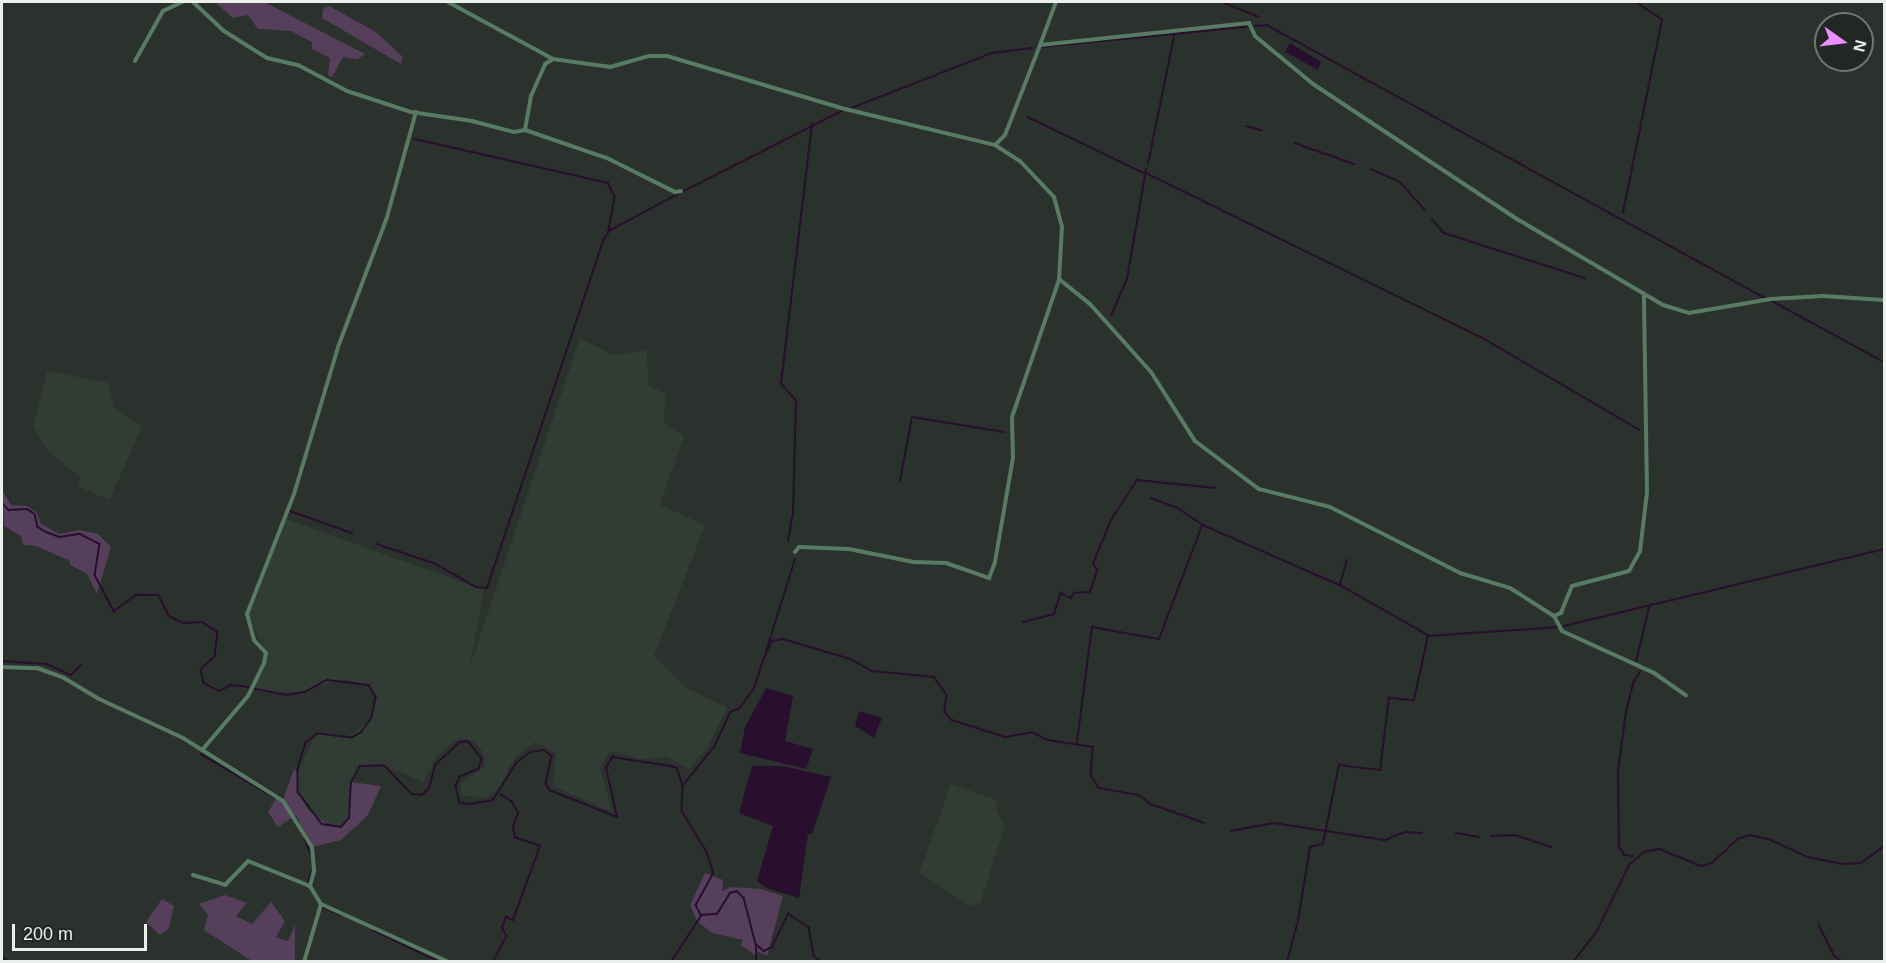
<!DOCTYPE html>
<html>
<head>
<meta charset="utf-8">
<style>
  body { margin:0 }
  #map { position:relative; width:1886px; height:963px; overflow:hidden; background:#2b312d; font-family:Helvetica,sans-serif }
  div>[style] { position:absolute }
  .built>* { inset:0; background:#313d34 }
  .green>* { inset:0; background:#553f5a }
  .water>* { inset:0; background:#270f2d }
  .stream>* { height:1.5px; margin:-0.75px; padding:0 0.75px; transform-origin:0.75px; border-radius:0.75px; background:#270f2d }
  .minor>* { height:4px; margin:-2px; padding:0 2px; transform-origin:2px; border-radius:2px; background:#577b63 }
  span { translate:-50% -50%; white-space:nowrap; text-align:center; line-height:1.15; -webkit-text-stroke:4.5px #212723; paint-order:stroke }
  .frame { position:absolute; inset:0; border:3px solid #ecf0ed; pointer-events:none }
  .north { position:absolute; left:1814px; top:12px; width:60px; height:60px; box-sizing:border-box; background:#212723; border:2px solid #727774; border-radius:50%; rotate:104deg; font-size:16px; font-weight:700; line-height:24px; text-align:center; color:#ecf0ed }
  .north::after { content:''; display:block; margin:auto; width:21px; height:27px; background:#e88eff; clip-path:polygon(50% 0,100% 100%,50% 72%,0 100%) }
  .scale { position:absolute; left:12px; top:924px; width:135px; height:27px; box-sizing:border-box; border:3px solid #ecf0ed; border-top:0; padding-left:8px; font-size:18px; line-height:21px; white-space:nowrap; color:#ecf0ed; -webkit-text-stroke:4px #212723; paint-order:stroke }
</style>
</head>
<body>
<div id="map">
  <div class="built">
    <i style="clip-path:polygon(580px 338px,613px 355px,647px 350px,648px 385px,665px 394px,664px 423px,684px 436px,660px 505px,705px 525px,654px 656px,685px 687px,727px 708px,708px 746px,689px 769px,667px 757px,641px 759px,610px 751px,600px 768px,612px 812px,553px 786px,556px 752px,535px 742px,514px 759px,500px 787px,486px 798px,461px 795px,461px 783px,485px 766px,483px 752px,474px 742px,459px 738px,436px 757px,423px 782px,384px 765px,360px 766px,351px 782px,349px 818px,341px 827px,322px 824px,298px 792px,298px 770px,317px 734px,347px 738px,372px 718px,376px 697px,369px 685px,342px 679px,297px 693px,252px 689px,266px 653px,247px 614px,283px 518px,484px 590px,470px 667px)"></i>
    <i style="clip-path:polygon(47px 371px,108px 383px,114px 407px,142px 427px,109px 500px,78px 486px,81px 478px,47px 450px,33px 426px)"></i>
    <i style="clip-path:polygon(951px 784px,997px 800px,996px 810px,1005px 826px,980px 903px,971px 907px,919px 873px)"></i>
  </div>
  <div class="green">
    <i style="clip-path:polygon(215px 2px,264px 2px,365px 54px,358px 59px,343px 57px,332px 77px,328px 75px,330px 58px,312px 49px,312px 42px,291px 31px,258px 29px,248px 15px,233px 18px)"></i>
    <i style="clip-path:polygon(329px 6px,376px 32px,403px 57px,401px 64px,322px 18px,323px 9px)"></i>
    <i style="clip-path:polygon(2px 490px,11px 505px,27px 506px,37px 513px,41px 524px,59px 534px,79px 530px,98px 534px,111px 547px,97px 594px,87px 574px,70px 565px,70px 561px,36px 546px,23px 545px,21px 536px,4px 526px)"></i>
    <i style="clip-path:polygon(294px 769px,298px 770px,298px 792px,309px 811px,331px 827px,341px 827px,349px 818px,351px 782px,381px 786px,368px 815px,354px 828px,341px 840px,312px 847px,296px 815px,278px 827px,268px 812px,278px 796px,283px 800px)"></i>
    <i style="clip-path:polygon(705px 873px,723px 880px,722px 891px,731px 887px,761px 889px,783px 896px,767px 956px,757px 951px,756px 956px,741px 945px,743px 940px,712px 933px,697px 921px,690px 905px)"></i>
    <i style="clip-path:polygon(225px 895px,247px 903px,236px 916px,252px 924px,271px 902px,285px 921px,276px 937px,288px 941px,295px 925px,295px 961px,252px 961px,204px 930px,208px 915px,199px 904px)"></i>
    <i style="clip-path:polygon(162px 899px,174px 906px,169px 928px,160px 935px,146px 922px)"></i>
  </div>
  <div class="water">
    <i style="clip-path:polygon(1290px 43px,1321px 62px,1318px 70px,1285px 52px)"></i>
    <i style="clip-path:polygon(766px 688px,793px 696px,785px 741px,813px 749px,806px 769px,740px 753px,745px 727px)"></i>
    <i style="clip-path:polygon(859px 711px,882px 718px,874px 738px,855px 726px)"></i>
    <i style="clip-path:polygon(752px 766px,783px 766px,831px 777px,812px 834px,808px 834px,799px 898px,767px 888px,757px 881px,773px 826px,739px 813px)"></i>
  </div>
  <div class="stream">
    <i style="left:1222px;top:2px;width:40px;rotate:22deg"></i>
    <i style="left:1254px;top:26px;width:13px;rotate:-4deg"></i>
    <i style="left:1267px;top:25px;width:568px;rotate:28.73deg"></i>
    <i style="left:1041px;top:47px;width:206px;rotate:-5.6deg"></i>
    <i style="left:849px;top:109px;width:154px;rotate:-21.4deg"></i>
    <i style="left:992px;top:53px;width:40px;rotate:-7.1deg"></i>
    <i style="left:1028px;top:117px;width:129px;rotate:25.8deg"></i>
    <i style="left:1246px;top:126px;width:16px;rotate:15deg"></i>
    <i style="left:415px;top:139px;width:198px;rotate:12.8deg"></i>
    <i style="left:608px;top:183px;width:16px;rotate:63deg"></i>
    <i style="left:615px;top:197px;width:35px;rotate:100deg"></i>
    <i style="left:1295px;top:143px;width:63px;rotate:19.6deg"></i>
    <i style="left:1148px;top:164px;width:131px;rotate:-78.5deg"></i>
    <i style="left:1371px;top:169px;width:32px;rotate:24deg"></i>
    <i style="left:1400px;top:182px;width:38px;rotate:48deg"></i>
    <i style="left:1146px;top:173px;width:373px;rotate:26.1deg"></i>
    <i style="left:1481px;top:337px;width:184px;rotate:30.3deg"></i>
    <i style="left:684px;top:191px;width:177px;rotate:-26.9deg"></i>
    <i style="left:1623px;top:213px;width:197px;rotate:-78.6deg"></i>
    <i style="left:1662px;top:20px;width:32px;rotate:-146deg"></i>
    <i style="left:1432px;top:219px;width:18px;rotate:49deg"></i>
    <i style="left:1444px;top:233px;width:148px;rotate:17.7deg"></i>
    <i style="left:1772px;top:301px;width:128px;rotate:28.6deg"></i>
    <i style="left:1111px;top:316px;width:40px;rotate:-66.6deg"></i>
    <i style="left:1127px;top:279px;width:111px;rotate:-80.1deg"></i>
    <i style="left:900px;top:481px;width:65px;rotate:-79.4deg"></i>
    <i style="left:912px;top:417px;width:93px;rotate:9.3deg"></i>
    <i style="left:1151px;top:498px;width:29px;rotate:20deg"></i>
    <i style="left:1178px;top:508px;width:30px;rotate:34deg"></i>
    <i style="left:1203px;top:525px;width:150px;rotate:23.7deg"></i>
    <i style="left:1340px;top:585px;width:101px;rotate:29.6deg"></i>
    <i style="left:2px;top:503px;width:10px;rotate:45deg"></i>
    <i style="left:9px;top:510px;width:18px;rotate:-3deg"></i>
    <i style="left:27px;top:509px;width:9px;rotate:32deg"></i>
    <i style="left:35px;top:514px;width:13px;rotate:77deg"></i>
    <i style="left:38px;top:527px;width:9px;rotate:32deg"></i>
    <i style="left:46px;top:532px;width:15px;rotate:20deg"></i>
    <i style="left:60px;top:537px;width:20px;rotate:-9deg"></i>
    <i style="left:80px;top:534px;width:22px;rotate:27deg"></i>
    <i style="left:100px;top:544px;width:31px;rotate:99deg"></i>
    <i style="left:95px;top:575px;width:41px;rotate:62.2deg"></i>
    <i style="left:114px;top:611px;width:27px;rotate:-36deg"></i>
    <i style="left:136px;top:595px;width:23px"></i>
    <i style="left:159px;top:595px;width:23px;rotate:65deg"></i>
    <i style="left:169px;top:616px;width:16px;rotate:27deg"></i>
    <i style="left:183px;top:623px;width:19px;rotate:-3deg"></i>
    <i style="left:202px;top:622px;width:19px;rotate:32deg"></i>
    <i style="left:218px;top:632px;width:25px;rotate:97deg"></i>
    <i style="left:215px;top:657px;width:18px;rotate:139deg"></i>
    <i style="left:201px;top:669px;width:14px;rotate:78deg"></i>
    <i style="left:204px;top:683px;width:17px;rotate:28deg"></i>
    <i style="left:219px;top:691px;width:13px;rotate:-27deg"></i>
    <i style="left:231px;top:685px;width:11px;rotate:5deg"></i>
    <i style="left:242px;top:686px;width:45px;rotate:11.6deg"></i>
    <i style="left:286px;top:695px;width:19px;rotate:-9deg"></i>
    <i style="left:305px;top:692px;width:25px;rotate:-29deg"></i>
    <i style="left:327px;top:680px;width:42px;rotate:6.8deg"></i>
    <i style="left:369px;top:685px;width:14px;rotate:60deg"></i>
    <i style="left:376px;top:697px;width:21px;rotate:101deg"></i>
    <i style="left:372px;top:718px;width:17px;rotate:126deg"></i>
    <i style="left:362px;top:732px;width:12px;rotate:149deg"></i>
    <i style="left:352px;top:738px;width:35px;rotate:-173deg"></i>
    <i style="left:317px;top:734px;width:14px;rotate:141deg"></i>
    <i style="left:306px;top:743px;width:28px;rotate:107deg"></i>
    <i style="left:298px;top:770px;width:22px;rotate:90deg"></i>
    <i style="left:298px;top:792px;width:40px;rotate:53deg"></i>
    <i style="left:322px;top:824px;width:19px;rotate:9deg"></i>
    <i style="left:341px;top:827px;width:12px;rotate:-48deg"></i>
    <i style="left:349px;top:818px;width:36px;rotate:-87deg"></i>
    <i style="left:351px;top:782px;width:18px;rotate:-61deg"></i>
    <i style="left:360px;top:766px;width:24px;rotate:-2deg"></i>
    <i style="left:384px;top:765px;width:40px;rotate:46deg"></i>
    <i style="left:412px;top:794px;width:10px;rotate:6deg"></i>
    <i style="left:422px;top:795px;width:10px;rotate:-45deg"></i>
    <i style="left:429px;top:788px;width:24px;rotate:-75deg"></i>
    <i style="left:435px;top:765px;width:34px;rotate:-43deg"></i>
    <i style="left:460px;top:742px;width:8px;rotate:-7deg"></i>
    <i style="left:468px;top:741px;width:23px;rotate:52deg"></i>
    <i style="left:482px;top:759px;width:10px;rotate:107deg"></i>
    <i style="left:479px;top:769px;width:21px;rotate:157deg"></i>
    <i style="left:460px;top:777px;width:10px;rotate:114deg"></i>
    <i style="left:456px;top:786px;width:17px;rotate:77deg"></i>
    <i style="left:460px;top:803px;width:9px;rotate:6deg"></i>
    <i style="left:469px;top:804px;width:24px;rotate:-9deg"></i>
    <i style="left:493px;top:800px;width:44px;rotate:-58.1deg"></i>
    <i style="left:516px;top:763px;width:18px;rotate:-38deg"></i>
    <i style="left:530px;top:752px;width:14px;rotate:-8deg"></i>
    <i style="left:544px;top:750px;width:10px;rotate:37deg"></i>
    <i style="left:552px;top:756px;width:29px;rotate:102deg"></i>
    <i style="left:546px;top:784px;width:7px;rotate:56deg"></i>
    <i style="left:550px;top:790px;width:72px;rotate:21.9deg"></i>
    <i style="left:617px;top:817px;width:50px;rotate:-102.7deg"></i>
    <i style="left:606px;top:768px;width:13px;rotate:-61deg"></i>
    <i style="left:612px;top:757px;width:60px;rotate:8.7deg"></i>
    <i style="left:671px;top:766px;width:6px;rotate:18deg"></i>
    <i style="left:677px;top:768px;width:18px;rotate:71deg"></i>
    <i style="left:683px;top:785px;width:26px;rotate:92deg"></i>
    <i style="left:682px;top:811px;width:48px;rotate:58.6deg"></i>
    <i style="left:707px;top:852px;width:22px;rotate:72deg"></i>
    <i style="left:714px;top:873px;width:37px;rotate:119deg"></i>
    <i style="left:696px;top:905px;width:11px;rotate:63deg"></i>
    <i style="left:701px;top:915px;width:16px;rotate:-4deg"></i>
    <i style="left:717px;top:914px;width:25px;rotate:-58deg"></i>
    <i style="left:730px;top:893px;width:7px;rotate:-16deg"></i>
    <i style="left:737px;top:891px;width:10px;rotate:45deg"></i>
    <i style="left:744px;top:898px;width:48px;rotate:75.4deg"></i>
    <i style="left:756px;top:944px;width:11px;rotate:41deg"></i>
    <i style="left:764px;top:951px;width:9px;rotate:-27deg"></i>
    <i style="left:772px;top:947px;width:37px;rotate:-64deg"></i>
    <i style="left:788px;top:914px;width:25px;rotate:32deg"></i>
    <i style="left:809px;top:927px;width:29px;rotate:80deg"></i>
    <i style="left:814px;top:956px;width:10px;rotate:37deg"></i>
    <i style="left:290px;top:511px;width:66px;rotate:19.5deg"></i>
    <i style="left:788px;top:541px;width:27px;rotate:-80deg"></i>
    <i style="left:793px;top:514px;width:113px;rotate:-88.5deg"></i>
    <i style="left:796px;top:401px;width:23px;rotate:-131deg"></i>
    <i style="left:781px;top:384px;width:262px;rotate:-83.2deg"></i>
    <i style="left:377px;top:544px;width:62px;rotate:18.7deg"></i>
    <i style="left:436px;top:564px;width:46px;rotate:29.9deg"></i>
    <i style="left:476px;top:587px;width:11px;rotate:5deg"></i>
    <i style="left:487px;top:588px;width:366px;rotate:-71.5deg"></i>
    <i style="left:603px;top:241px;width:12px;rotate:-59deg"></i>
    <i style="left:609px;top:231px;width:78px;rotate:-28.2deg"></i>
    <i style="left:1340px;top:584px;width:25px;rotate:-74deg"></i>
    <i style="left:1023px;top:622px;width:32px;rotate:-14deg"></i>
    <i style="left:1054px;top:614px;width:22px;rotate:-72deg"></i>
    <i style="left:1061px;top:593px;width:11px;rotate:27deg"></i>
    <i style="left:1071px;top:598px;width:6px;rotate:-59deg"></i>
    <i style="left:1074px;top:593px;width:16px;rotate:-4deg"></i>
    <i style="left:1090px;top:592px;width:23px;rotate:-72deg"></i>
    <i style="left:1097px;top:570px;width:7px;rotate:-124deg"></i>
    <i style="left:1093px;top:564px;width:48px;rotate:-67.8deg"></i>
    <i style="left:1111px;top:520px;width:48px;rotate:-57deg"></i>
    <i style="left:1137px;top:480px;width:79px;rotate:5.8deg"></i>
    <i style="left:1564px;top:626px;width:329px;rotate:-13.5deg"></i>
    <i style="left:766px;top:652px;width:97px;rotate:-72.7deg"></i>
    <i style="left:763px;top:660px;width:21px;rotate:-65deg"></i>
    <i style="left:772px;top:641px;width:11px;rotate:-10deg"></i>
    <i style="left:783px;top:639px;width:71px;rotate:16.4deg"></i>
    <i style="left:851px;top:659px;width:24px;rotate:30deg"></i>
    <i style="left:872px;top:671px;width:62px;rotate:5.5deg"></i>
    <i style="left:934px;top:677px;width:22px;rotate:54deg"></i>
    <i style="left:947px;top:695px;width:17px;rotate:97deg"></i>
    <i style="left:945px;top:712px;width:11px;rotate:49deg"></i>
    <i style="left:952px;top:720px;width:56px;rotate:17.8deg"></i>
    <i style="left:1005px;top:737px;width:27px;rotate:-10deg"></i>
    <i style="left:1032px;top:732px;width:18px;rotate:27deg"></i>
    <i style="left:1048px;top:740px;width:46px;rotate:8.8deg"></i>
    <i style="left:1093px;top:747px;width:28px;rotate:94deg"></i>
    <i style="left:1091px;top:775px;width:15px;rotate:58deg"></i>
    <i style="left:1099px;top:788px;width:41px;rotate:9.9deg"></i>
    <i style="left:1139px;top:795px;width:15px;rotate:37deg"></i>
    <i style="left:1151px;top:804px;width:56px;rotate:19.7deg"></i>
    <i style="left:2px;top:661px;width:45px;rotate:3.8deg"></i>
    <i style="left:47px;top:664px;width:26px;rotate:25deg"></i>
    <i style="left:71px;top:675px;width:14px;rotate:-45deg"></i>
    <i style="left:1636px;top:662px;width:56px;rotate:-76.5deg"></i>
    <i style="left:1077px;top:742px;width:116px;rotate:-82.6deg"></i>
    <i style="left:1092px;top:627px;width:68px;rotate:10.2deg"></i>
    <i style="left:1159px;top:639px;width:121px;rotate:-69.2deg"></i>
    <i style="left:201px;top:754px;width:85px;rotate:30.5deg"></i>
    <i style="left:683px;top:785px;width:49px;rotate:-50.8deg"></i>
    <i style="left:714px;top:747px;width:38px;rotate:-65deg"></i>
    <i style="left:730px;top:712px;width:9px;rotate:-18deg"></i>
    <i style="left:739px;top:709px;width:26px;rotate:-54deg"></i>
    <i style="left:754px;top:688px;width:29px;rotate:-72deg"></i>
    <i style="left:1231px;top:831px;width:44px;rotate:-10.5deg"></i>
    <i style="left:1274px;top:823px;width:112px;rotate:8.7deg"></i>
    <i style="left:1385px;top:840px;width:22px;rotate:-22deg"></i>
    <i style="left:1405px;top:832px;width:17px;rotate:3deg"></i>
    <i style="left:1456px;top:833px;width:23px;rotate:10deg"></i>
    <i style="left:1491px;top:836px;width:25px;rotate:-2deg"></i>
    <i style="left:1516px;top:835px;width:37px;rotate:19deg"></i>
    <i style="left:305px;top:839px;width:16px;rotate:68deg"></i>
    <i style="left:1633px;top:857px;width:9px;rotate:-167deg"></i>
    <i style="left:1624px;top:855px;width:9px;rotate:-122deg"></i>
    <i style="left:1619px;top:847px;width:76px;rotate:-90.8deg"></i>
    <i style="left:1618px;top:771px;width:60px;rotate:-82.3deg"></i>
    <i style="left:1626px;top:712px;width:30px;rotate:-76deg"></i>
    <i style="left:1633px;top:683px;width:13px;rotate:-58deg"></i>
    <i style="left:308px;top:883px;width:10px;rotate:-73deg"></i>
    <i style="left:322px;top:907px;width:21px;rotate:23deg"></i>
    <i style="left:1819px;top:925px;width:35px;rotate:63deg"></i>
    <i style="left:1835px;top:956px;width:10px;rotate:37deg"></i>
    <i style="left:373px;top:930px;width:74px;rotate:25.5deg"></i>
    <i style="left:2px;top:956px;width:9px;rotate:41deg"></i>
    <i style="left:493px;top:962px;width:29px;rotate:-63deg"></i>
    <i style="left:506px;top:936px;width:9px;rotate:-117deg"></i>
    <i style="left:502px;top:928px;width:12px;rotate:-70deg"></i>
    <i style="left:506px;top:917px;width:8px;rotate:23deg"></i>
    <i style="left:513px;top:920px;width:79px;rotate:-70deg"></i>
    <i style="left:540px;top:846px;width:26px;rotate:-162deg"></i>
    <i style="left:515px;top:838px;width:11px;rotate:-100deg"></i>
    <i style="left:513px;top:827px;width:15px;rotate:-70deg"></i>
    <i style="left:518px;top:813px;width:13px;rotate:-119deg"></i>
    <i style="left:512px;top:802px;width:13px;rotate:-148deg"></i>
    <i style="left:671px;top:962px;width:55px;rotate:-56.9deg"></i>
    <i style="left:756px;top:962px;width:17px;rotate:-90deg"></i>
    <i style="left:1287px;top:962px;width:42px;rotate:-75deg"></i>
    <i style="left:1298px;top:921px;width:75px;rotate:-80.8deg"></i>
    <i style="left:1310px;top:847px;width:13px;rotate:-13deg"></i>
    <i style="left:1323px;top:844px;width:81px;rotate:-78.6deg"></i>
    <i style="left:1339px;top:765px;width:41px;rotate:7deg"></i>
    <i style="left:1380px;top:770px;width:73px;rotate:-82.9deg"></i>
    <i style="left:1389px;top:698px;width:25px;rotate:5deg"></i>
    <i style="left:1414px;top:700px;width:66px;rotate:-77.7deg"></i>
    <i style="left:1428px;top:636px;width:131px;rotate:-3.9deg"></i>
    <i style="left:1573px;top:962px;width:39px;rotate:-52deg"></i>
    <i style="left:1597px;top:931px;width:73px;rotate:-64.1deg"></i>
    <i style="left:1629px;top:865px;width:20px;rotate:-41deg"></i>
    <i style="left:1644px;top:852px;width:16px;rotate:-11deg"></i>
    <i style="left:1660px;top:849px;width:44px;rotate:22.5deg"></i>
    <i style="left:1701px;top:866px;width:11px;rotate:-15deg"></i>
    <i style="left:1712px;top:863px;width:35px;rotate:-43deg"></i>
    <i style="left:1738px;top:839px;width:13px;rotate:-18deg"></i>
    <i style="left:1750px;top:835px;width:22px;rotate:13deg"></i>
    <i style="left:1771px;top:840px;width:41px;rotate:24.7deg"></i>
    <i style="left:1808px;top:857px;width:37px;rotate:11deg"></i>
    <i style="left:1844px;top:864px;width:17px;rotate:-3deg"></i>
    <i style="left:1861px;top:863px;width:29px;rotate:-36deg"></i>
  </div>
  <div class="minor">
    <i style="left:193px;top:2px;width:42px;rotate:43.1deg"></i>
    <i style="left:224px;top:31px;width:51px;rotate:32.1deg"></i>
    <i style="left:267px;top:58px;width:32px;rotate:13deg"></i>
    <i style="left:298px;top:65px;width:55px;rotate:28deg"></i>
    <i style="left:347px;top:91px;width:67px;rotate:18.2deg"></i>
    <i style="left:411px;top:112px;width:62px;rotate:8.4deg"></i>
    <i style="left:472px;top:121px;width:43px;rotate:14.7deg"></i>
    <i style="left:514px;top:132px;width:11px;rotate:-10deg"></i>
    <i style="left:525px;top:130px;width:35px;rotate:-80deg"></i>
    <i style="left:531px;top:96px;width:35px;rotate:-66deg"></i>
    <i style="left:545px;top:64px;width:9px;rotate:-32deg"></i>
    <i style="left:448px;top:2px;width:119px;rotate:28.5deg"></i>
    <i style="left:553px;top:59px;width:58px;rotate:8deg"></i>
    <i style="left:610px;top:67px;width:41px;rotate:-15.8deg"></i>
    <i style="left:649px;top:56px;width:18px"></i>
    <i style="left:667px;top:56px;width:182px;rotate:16.6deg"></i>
    <i style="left:841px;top:108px;width:158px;rotate:13.5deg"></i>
    <i style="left:995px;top:145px;width:14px;rotate:-45deg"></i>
    <i style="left:1005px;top:135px;width:97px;rotate:-68.7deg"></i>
    <i style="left:1040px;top:45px;width:210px;rotate:-6deg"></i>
    <i style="left:1249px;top:23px;width:14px;rotate:65deg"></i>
    <i style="left:1255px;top:36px;width:75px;rotate:39.6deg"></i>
    <i style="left:1313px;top:84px;width:245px;rotate:33.5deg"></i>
    <i style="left:1517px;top:219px;width:169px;rotate:30.5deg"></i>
    <i style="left:1663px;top:305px;width:27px;rotate:17deg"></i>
    <i style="left:1689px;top:313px;width:83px;rotate:-9.7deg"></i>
    <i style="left:1771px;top:299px;width:52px;rotate:-3.3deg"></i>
    <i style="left:1823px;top:296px;width:61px;rotate:3.8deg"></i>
    <i style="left:1040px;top:45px;width:46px;rotate:-69.6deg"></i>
    <i style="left:135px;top:61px;width:57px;rotate:-60.8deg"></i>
    <i style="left:163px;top:11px;width:21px;rotate:-25deg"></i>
    <i style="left:525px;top:130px;width:89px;rotate:19deg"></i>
    <i style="left:609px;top:159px;width:74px;rotate:26.6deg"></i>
    <i style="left:675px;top:192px;width:6px;rotate:-9deg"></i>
    <i style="left:995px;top:145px;width:30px;rotate:33deg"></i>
    <i style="left:1020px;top:161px;width:50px;rotate:46.6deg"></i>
    <i style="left:1054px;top:197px;width:30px;rotate:75deg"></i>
    <i style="left:1062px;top:226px;width:53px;rotate:93.2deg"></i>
    <i style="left:1059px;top:279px;width:40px;rotate:39deg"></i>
    <i style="left:1090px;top:304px;width:91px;rotate:48.1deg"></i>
    <i style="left:1151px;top:372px;width:82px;rotate:57.5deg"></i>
    <i style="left:1195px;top:441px;width:80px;rotate:36.9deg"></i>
    <i style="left:1259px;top:489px;width:73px;rotate:14.2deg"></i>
    <i style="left:1330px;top:507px;width:146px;rotate:26.9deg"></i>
    <i style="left:1460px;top:573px;width:52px;rotate:16.7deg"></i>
    <i style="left:1510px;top:588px;width:52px;rotate:32.5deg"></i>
    <i style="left:1554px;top:616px;width:8px;rotate:-23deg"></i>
    <i style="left:1561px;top:613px;width:29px;rotate:-68deg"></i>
    <i style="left:1572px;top:586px;width:59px;rotate:-14.7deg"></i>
    <i style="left:1629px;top:571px;width:23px;rotate:-61deg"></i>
    <i style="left:1640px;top:551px;width:59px;rotate:-83.2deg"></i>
    <i style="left:1647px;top:492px;width:197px;rotate:-90.9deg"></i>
    <i style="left:795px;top:552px;width:6px;rotate:-51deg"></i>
    <i style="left:799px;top:547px;width:50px;rotate:2.3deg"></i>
    <i style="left:849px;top:549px;width:66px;rotate:11.3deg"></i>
    <i style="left:914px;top:562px;width:32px;rotate:2deg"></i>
    <i style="left:946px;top:563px;width:46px;rotate:19.2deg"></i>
    <i style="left:989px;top:578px;width:17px;rotate:-69deg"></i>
    <i style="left:995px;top:562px;width:106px;rotate:-80.2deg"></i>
    <i style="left:1013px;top:458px;width:41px;rotate:-91.4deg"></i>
    <i style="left:1012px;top:417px;width:145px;rotate:-71.1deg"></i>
    <i style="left:1554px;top:616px;width:17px;rotate:62deg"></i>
    <i style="left:1562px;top:631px;width:101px;rotate:24.5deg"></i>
    <i style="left:1654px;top:673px;width:39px;rotate:35deg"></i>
    <i style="left:2px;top:667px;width:35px;rotate:2deg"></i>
    <i style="left:37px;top:668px;width:29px;rotate:20deg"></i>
    <i style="left:64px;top:678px;width:39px;rotate:31deg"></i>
    <i style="left:97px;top:698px;width:95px;rotate:24.9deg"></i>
    <i style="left:183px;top:738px;width:118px;rotate:32.2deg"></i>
    <i style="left:283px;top:801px;width:54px;rotate:57.8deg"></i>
    <i style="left:312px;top:847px;width:24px;rotate:85deg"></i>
    <i style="left:314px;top:871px;width:16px;rotate:105deg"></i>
    <i style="left:310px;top:886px;width:21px;rotate:59deg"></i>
    <i style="left:321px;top:904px;width:60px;rotate:106.3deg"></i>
    <i style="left:203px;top:749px;width:70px;rotate:-49.7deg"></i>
    <i style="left:248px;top:696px;width:37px;rotate:-64deg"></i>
    <i style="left:264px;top:663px;width:10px;rotate:-79deg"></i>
    <i style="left:266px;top:653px;width:18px;rotate:-133deg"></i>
    <i style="left:254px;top:640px;width:27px;rotate:-105deg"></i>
    <i style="left:247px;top:614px;width:129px;rotate:-68.6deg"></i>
    <i style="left:294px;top:494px;width:153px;rotate:-73.3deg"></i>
    <i style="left:338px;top:347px;width:139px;rotate:-69.3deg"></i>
    <i style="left:387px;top:217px;width:109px;rotate:-74.6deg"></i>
    <i style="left:193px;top:875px;width:34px;rotate:17deg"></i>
    <i style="left:225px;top:885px;width:33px;rotate:-46deg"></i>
    <i style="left:248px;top:861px;width:67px;rotate:22deg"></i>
    <i style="left:321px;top:904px;width:141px;rotate:24.4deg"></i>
  </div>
  <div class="frame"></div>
  <div class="north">N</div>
  <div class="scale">200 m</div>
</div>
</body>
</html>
